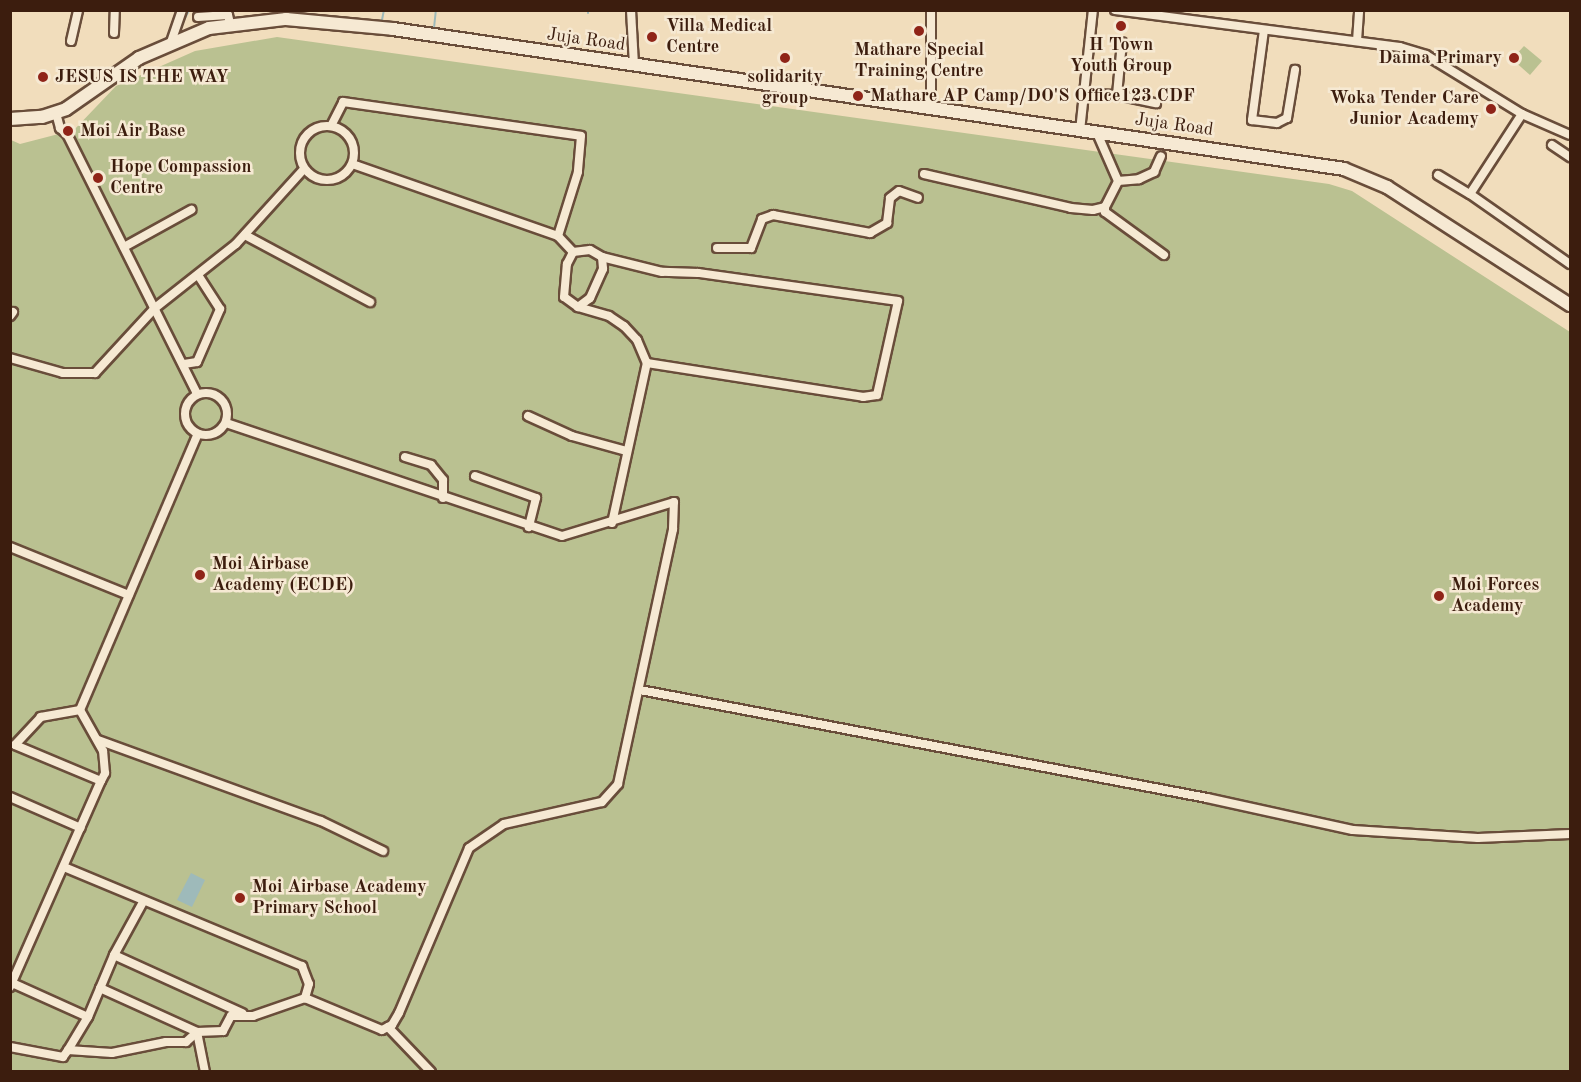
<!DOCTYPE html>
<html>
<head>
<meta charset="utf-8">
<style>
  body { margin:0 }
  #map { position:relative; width:1581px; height:1082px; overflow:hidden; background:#f1ddbc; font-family:"Old Standard TT",serif }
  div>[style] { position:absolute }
  .green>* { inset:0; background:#bac191 }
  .water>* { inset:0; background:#9ebaba }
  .stream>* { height:2px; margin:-1px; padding:0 1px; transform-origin:1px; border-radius:1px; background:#9ebaba }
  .roads { filter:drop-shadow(2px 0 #694d3a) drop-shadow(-2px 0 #694d3a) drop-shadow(0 2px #694d3a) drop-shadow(0 -2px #694d3a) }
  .street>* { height:8px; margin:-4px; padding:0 4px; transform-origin:4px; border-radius:4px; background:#f6e9d3 }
  .street>.ring { margin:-4px; padding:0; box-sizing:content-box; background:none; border:8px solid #f6e9d3; border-radius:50% }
  .secondary>* { height:12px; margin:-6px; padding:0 6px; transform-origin:6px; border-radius:6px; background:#f6e9d3 }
  .dots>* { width:16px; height:16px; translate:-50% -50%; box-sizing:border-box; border:3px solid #f6e9d3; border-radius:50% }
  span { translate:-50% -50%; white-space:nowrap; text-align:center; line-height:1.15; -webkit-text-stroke:5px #f6e9d3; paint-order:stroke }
  .poi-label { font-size:18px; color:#3c1d0e; font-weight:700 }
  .left { translate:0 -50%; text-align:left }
  .right { translate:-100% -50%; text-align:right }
  .street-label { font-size:18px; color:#3c1d0e }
  .frame { position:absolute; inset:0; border:12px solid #3c1d0e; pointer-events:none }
</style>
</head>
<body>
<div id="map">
  <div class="green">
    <i style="clip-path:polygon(277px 37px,1329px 184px,1352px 191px,1570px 332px,1570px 1071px,11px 1071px,11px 140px,20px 144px,74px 130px,116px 86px,195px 51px)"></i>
    <i style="clip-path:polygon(1524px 46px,1542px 61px,1530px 75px,1512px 59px)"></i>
  </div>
  <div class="water">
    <i style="clip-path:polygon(191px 873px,205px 880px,192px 907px,177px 900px)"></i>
  </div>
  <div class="stream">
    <i style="left:588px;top:13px;width:3px;rotate:-90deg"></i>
    <i style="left:382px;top:20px;width:10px;rotate:-79deg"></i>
    <i style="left:181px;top:26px;width:18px;rotate:-63deg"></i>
    <i style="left:434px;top:28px;width:18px;rotate:-84deg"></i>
  </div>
  <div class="roads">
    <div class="street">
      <i style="left:631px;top:10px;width:55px;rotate:86.9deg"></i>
      <i style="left:1115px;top:10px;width:287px;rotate:7.4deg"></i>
      <i style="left:1400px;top:47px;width:27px;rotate:17deg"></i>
      <i style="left:1426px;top:55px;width:113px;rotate:31.6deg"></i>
      <i style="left:1522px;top:114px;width:52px;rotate:23.6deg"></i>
      <i style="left:198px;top:17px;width:30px;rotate:-4deg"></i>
      <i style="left:228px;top:15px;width:9px;rotate:77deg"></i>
      <i style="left:1264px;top:30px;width:91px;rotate:97.6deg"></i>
      <i style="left:1252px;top:120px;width:25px;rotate:7deg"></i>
      <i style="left:1277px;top:123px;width:11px;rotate:-27deg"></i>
      <i style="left:1287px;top:118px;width:49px;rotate:-80.5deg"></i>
      <i style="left:114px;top:33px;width:23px;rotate:-88deg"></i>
      <i style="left:71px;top:41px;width:32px;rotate:-77deg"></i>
      <i style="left:1357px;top:41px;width:31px;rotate:-86deg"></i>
      <i style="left:171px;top:42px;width:34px;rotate:-71deg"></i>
      <i style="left:1085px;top:94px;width:32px;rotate:2deg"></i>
      <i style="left:1117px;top:95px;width:40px;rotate:12deg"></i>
      <i style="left:1117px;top:95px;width:53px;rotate:-84.6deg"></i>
      <i style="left:931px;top:110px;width:100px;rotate:-90deg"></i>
      <i style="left:56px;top:113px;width:16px;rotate:75deg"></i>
      <i style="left:60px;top:128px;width:9px;rotate:41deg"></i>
      <i style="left:67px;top:134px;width:291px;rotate:63.4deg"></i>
      <i style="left:1522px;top:114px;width:95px;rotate:123deg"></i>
      <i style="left:1470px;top:194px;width:122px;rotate:35deg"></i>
      <i style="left:331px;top:126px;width:27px;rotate:-63deg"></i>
      <i style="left:343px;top:102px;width:240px;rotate:8.1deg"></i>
      <i style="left:581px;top:136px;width:36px;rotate:95deg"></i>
      <i style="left:578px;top:172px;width:67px;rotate:107.4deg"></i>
      <i style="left:558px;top:236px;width:218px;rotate:-160.7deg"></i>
      <i class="ring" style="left:300px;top:126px;width:46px;height:46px"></i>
      <i style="left:1080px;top:131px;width:122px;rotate:-83.9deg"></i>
      <i style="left:1552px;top:145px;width:22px;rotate:34deg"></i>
      <i style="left:924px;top:174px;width:151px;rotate:13deg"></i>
      <i style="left:1071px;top:208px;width:22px;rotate:5deg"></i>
      <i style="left:1093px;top:210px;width:12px;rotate:-14deg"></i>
      <i style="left:1105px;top:207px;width:29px;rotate:-63deg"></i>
      <i style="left:1118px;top:181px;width:52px;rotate:-113.6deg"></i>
      <i style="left:1438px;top:175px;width:37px;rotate:31deg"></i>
      <i style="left:1118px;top:181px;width:21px;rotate:-5deg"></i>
      <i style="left:1139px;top:179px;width:17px;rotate:-25deg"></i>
      <i style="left:1154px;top:172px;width:17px;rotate:-66deg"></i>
      <i style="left:1105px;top:207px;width:5px;rotate:90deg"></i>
      <i style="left:1105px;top:212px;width:73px;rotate:36.1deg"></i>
      <i style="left:245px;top:235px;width:142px;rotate:28.2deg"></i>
      <i style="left:558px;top:236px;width:22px;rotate:47deg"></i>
      <i style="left:124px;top:247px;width:77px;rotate:-28.9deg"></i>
      <i style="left:717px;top:248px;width:34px"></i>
      <i style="left:751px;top:248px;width:31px;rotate:-69deg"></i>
      <i style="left:762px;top:219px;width:12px;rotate:-20deg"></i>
      <i style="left:773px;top:215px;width:99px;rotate:10.5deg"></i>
      <i style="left:870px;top:233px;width:20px;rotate:-30deg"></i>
      <i style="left:887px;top:223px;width:25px;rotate:-83deg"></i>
      <i style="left:890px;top:198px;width:11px;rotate:-38deg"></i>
      <i style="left:899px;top:191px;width:20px;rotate:20deg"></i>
      <i style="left:590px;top:250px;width:14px;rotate:30deg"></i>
      <i style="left:602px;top:257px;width:12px;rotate:85deg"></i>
      <i style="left:603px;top:269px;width:32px;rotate:114deg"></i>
      <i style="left:590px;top:298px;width:15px;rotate:143deg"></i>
      <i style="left:578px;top:307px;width:17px;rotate:-144deg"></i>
      <i style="left:564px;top:297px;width:33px;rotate:-85deg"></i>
      <i style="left:567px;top:264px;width:13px;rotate:-63deg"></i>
      <i style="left:573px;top:252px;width:17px;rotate:-7deg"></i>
      <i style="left:578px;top:307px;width:32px;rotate:16deg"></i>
      <i style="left:609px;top:316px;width:18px;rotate:34deg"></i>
      <i style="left:624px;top:326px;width:19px;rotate:47deg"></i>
      <i style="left:637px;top:340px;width:25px;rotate:67deg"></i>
      <i style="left:647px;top:363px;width:219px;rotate:8.9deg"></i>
      <i style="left:863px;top:397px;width:14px;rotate:-8deg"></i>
      <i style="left:877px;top:395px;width:96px;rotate:-77.4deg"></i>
      <i style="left:898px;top:301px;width:202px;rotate:-172deg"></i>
      <i style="left:698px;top:273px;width:36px;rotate:-178deg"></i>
      <i style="left:662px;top:272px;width:62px;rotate:-166deg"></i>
      <i style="left:10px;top:316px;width:5px;rotate:-53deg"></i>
      <i style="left:10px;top:358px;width:55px;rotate:15.8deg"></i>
      <i style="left:63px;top:373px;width:32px"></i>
      <i style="left:95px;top:373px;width:88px;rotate:-47.3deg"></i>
      <i style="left:155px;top:308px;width:103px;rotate:-38.3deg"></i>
      <i style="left:236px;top:244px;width:101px;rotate:-47.8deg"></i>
      <i style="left:184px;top:364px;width:13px;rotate:-9deg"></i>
      <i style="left:197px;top:362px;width:58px;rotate:-66.5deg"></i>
      <i style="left:220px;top:309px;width:40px;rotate:-122.9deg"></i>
      <i class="ring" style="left:185px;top:393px;width:34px;height:34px"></i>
      <i style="left:528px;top:416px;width:48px;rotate:24.4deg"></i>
      <i style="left:572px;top:436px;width:56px;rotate:15.5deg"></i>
      <i style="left:405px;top:457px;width:27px;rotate:17deg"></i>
      <i style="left:431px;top:465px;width:19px;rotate:51deg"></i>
      <i style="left:443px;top:480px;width:18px;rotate:90deg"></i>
      <i style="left:475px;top:476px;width:65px;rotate:19.8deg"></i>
      <i style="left:536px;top:498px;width:30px;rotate:104deg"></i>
      <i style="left:612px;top:523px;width:164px;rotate:-77.7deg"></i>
      <i style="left:10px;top:547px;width:128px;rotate:22deg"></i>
      <i style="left:640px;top:690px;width:577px;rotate:10.78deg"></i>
      <i style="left:1207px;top:798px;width:149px;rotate:12.4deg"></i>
      <i style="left:1353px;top:830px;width:125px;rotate:3.7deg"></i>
      <i style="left:1478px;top:838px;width:92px;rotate:-2.5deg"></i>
      <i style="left:80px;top:710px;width:40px;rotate:170deg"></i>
      <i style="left:41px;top:717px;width:38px;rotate:133deg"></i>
      <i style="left:15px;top:745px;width:93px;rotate:22.7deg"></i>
      <i style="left:101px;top:781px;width:9px;rotate:-63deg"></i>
      <i style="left:105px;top:773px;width:22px;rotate:-95deg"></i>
      <i style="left:103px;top:751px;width:47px;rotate:-119.3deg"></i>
      <i style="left:80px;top:710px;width:300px;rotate:-66.9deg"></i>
      <i style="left:98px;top:740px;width:237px;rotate:20deg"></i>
      <i style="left:321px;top:821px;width:69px;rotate:25.8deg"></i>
      <i style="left:10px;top:797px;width:77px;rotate:23.6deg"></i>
      <i style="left:64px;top:867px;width:258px;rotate:22.6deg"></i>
      <i style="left:302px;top:966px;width:19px;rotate:69deg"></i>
      <i style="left:309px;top:984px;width:15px;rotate:106deg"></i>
      <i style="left:114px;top:955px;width:141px;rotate:24.4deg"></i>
      <i style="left:10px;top:982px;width:85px;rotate:24.2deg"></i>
      <i style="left:10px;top:987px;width:225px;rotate:-66.2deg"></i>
      <i style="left:100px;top:988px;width:107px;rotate:24.4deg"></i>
      <i style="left:197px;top:1032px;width:41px;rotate:78.7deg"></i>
      <i style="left:388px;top:1027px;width:62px;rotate:46.3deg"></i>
      <i style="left:10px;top:1047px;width:54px;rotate:10.7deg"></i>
      <i style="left:63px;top:1057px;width:9px;rotate:-54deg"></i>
      <i style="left:68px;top:1050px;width:44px;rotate:3.9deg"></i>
      <i style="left:112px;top:1053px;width:55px;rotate:-11.5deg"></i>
      <i style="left:166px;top:1042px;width:20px"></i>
      <i style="left:186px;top:1042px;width:15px;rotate:-42deg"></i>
      <i style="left:197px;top:1032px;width:26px;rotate:-2deg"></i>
      <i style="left:223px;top:1031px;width:17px;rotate:-62deg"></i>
      <i style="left:231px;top:1016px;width:22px"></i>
      <i style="left:253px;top:1016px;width:55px;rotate:-19.1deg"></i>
      <i style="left:305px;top:998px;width:83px;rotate:22.6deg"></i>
      <i style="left:382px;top:1030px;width:11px;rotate:-27deg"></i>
      <i style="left:392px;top:1025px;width:14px;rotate:-60deg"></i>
      <i style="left:399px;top:1013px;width:179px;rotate:-67deg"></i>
      <i style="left:469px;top:848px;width:42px;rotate:-34.4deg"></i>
      <i style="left:504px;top:824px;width:100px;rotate:-12.7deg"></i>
      <i style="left:602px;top:802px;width:24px;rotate:-48deg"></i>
      <i style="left:618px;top:784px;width:261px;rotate:-77.8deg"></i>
      <i style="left:673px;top:529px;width:27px;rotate:-88deg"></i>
      <i style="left:674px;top:502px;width:117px;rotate:163.1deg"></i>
      <i style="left:562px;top:536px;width:354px;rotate:-161.4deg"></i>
      <i style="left:68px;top:1050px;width:39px;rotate:-59deg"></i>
      <i style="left:88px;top:1017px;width:67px;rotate:-67.2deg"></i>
      <i style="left:114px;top:955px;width:60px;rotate:-61.3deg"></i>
    </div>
    <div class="secondary">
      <i style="left:10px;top:119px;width:32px;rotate:-4deg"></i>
      <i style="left:42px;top:117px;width:25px;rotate:-18deg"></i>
      <i style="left:66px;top:109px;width:89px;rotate:-34.9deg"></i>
      <i style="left:139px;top:58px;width:76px;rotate:-23.2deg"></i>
      <i style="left:209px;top:28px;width:78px;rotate:-6.7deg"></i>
      <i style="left:286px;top:19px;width:107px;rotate:5.3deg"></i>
      <i style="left:393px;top:29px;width:961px;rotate:8.37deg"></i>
      <i style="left:1344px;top:169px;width:47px;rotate:22.7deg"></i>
      <i style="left:1387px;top:187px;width:218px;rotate:32.8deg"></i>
    </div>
  </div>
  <div class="dots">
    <i style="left:1121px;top:26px;background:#8f2418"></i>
    <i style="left:919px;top:31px;background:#8f2418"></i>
    <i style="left:652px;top:37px;background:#8f2418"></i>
    <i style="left:785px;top:58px;background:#8f2418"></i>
    <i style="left:1514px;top:58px;background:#8f2418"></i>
    <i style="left:43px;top:77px;background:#8f2418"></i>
    <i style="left:858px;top:96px;background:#8f2418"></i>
    <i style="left:1491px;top:109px;background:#8f2418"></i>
    <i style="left:68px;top:131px;background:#8f2418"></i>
    <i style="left:98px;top:178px;background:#8f2418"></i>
    <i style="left:200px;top:575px;background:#8f2418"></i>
    <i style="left:1439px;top:596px;background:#8f2418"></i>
    <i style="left:240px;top:898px;background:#8f2418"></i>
  </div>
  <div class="poi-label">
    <span class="left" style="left:666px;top:37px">Villa Medical<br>Centre</span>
    <span style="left:1121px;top:56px">H Town<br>Youth Group</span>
    <span style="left:919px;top:61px">Mathare Special<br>Training Centre</span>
    <span class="right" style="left:1502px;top:58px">Daima Primary</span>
    <span class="left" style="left:55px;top:77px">JESUS IS THE WAY</span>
    <span style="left:785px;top:88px">solidarity<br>group</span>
    <span class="left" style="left:870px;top:96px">Mathare AP Camp/DO'S Office123 CDF</span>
    <span class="right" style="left:1479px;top:109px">Woka Tender Care<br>Junior Academy</span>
    <span class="left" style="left:80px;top:131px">Moi Air Base</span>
    <span class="left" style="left:110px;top:178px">Hope Compassion<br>Centre</span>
    <span class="left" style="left:212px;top:575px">Moi Airbase<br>Academy (ECDE)</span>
    <span class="left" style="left:1451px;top:596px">Moi Forces<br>Academy</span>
    <span class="left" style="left:252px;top:898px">Moi Airbase Academy<br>Primary School</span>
  </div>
  <div class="street-label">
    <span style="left:586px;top:40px;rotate:8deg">Juja Road</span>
    <span style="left:1174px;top:125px;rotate:8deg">Juja Road</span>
  </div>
  <div class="frame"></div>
</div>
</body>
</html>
